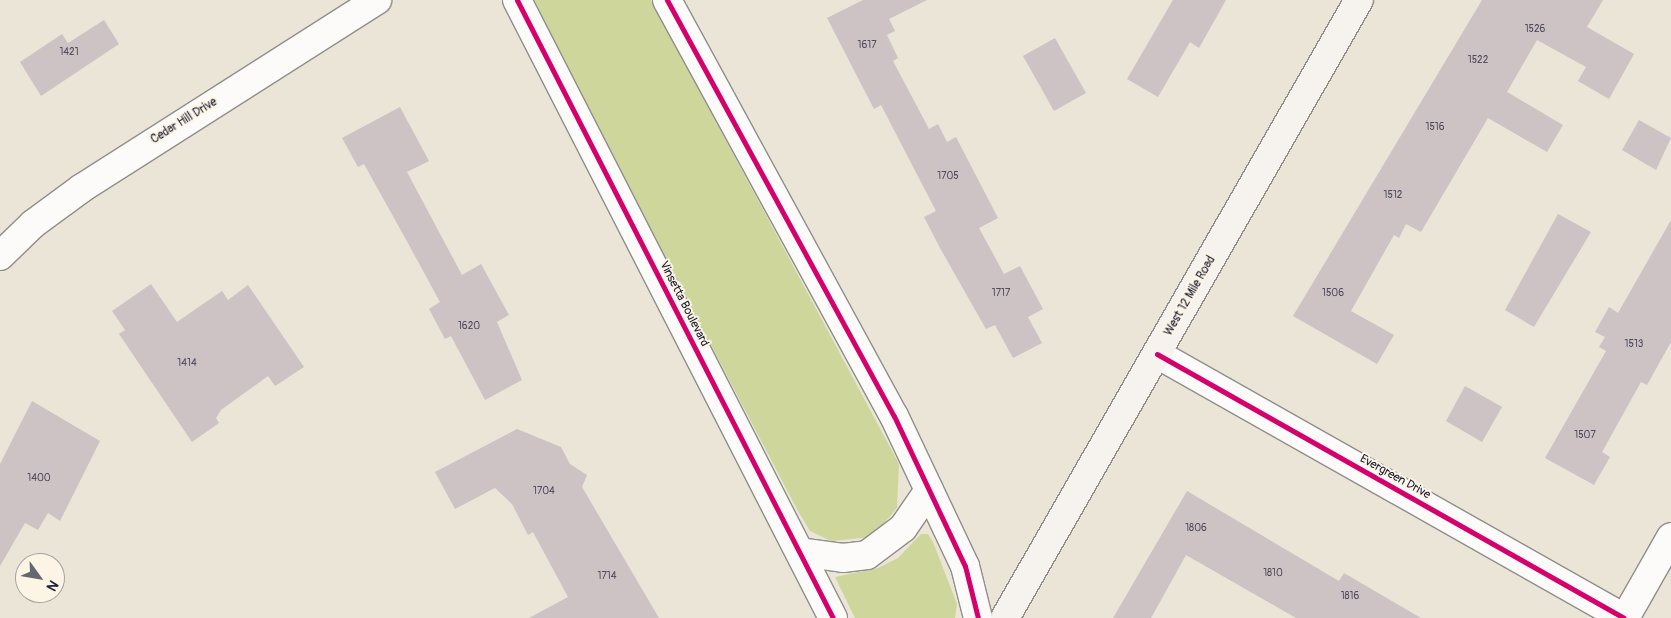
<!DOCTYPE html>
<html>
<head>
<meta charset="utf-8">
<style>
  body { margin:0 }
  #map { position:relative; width:1671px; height:618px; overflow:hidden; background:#eae5d6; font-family:Pangolin,sans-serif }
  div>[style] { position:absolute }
  .green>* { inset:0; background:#ced69c }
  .building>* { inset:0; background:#cdc2c4 }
  .roads { filter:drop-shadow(1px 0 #908e8a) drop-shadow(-1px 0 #908e8a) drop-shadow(0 1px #908e8a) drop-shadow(0 -1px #908e8a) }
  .street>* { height:28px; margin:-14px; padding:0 14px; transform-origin:14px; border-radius:14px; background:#fcfbf9 }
  .secondary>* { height:28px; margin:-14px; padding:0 14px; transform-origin:14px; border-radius:14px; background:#f6f3ee }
  .cycleway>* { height:5px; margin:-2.5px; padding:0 2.5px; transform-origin:2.5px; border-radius:2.5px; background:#d6006c }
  span { translate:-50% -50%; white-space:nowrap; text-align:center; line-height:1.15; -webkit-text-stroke:4px #fcf5e5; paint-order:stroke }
  .number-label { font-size:10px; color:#4d4a5d }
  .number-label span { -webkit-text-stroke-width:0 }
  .street-label { font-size:12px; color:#22223b }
  .north { position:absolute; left:15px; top:553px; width:50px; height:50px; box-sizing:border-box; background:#fcf5e5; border:1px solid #a5a1a1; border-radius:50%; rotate:122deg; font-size:14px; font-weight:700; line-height:20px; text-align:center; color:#22223b }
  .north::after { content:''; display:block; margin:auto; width:18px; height:22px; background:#686671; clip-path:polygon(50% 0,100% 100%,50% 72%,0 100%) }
</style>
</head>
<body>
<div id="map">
  <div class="green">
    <i style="clip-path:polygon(530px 0,651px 0,899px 464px,897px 508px,872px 537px,831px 541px,810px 531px,798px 511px)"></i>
    <i style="clip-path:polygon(921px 534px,928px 534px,933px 542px,957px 604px,955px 618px,855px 618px,835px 577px,878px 568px,898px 558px)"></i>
  </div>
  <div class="building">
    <i style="clip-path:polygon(863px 0,927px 0,889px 19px,895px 31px,887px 35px,898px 58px,893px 61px,929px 129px,938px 124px,947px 142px,956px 137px,998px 218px,979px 228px,1004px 274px,1020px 266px,1043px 309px,1028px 317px,1042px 343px,1013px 358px,995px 325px,986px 329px,940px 248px,924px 217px,936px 211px,881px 105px,874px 109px,827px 18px)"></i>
    <i style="clip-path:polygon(1173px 0,1226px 0,1199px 48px,1190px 42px,1158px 97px,1127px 79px)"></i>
    <i style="clip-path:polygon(1482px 0,1603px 0,1587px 27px,1634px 54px,1609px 99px,1578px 81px,1586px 67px,1537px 40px,1507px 92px,1563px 125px,1547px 152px,1488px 118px,1421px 232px,1406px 224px,1399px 238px,1394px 235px,1351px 311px,1394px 335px,1377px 364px,1293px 316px)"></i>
    <i style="clip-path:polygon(104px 20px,119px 44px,41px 96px,20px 62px,62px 34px,68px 43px)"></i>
    <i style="clip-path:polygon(1055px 38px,1086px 93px,1054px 111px,1023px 56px)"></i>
    <i style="clip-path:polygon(400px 107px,429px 161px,407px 172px,462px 275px,481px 264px,509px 315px,497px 322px,522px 380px,485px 400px,451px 336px,445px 339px,429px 309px,440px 302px,409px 245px,364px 164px,358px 167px,342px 138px)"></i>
    <i style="clip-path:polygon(1639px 120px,1671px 138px,1656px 170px,1622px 150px)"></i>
    <i style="clip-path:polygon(1558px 214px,1591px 232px,1534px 327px,1505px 310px)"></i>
    <i style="clip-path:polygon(1671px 220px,1671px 342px,1647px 385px,1641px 382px,1602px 452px,1610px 457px,1594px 485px,1545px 458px,1606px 351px,1599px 347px,1605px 337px,1595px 332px,1609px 307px,1618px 313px)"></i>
    <i style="clip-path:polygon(151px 284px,177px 322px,222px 291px,228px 300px,248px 285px,304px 367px,275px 386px,268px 376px,221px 410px,216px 418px,219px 423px,192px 442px,119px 334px,125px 330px,112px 311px)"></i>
    <i style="clip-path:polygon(1465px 386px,1502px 407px,1482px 442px,1446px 421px)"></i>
    <i style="clip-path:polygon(32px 401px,100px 441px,60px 521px,48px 513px,38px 530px,25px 523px,0 566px,0 464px)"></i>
    <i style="clip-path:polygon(517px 429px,561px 447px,570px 464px,587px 475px,582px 487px,659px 618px,529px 618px,568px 597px,533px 532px,528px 535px,512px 504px,495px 488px,455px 509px,435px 472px)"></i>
    <i style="clip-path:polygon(1187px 491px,1339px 581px,1344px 573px,1421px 618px,1296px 618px,1186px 555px,1151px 618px,1113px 618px)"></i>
  </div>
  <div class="roads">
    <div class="street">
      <i style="left:517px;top:0;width:694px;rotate:62.92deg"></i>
      <i style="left:667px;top:0;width:474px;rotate:61.4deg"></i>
      <i style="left:894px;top:416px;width:166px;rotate:64.7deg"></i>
      <i style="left:965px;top:566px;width:54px;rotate:76deg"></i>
      <i style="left:0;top:256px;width:46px;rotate:-44.1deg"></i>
      <i style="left:33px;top:224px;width:61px;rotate:-36.3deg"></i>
      <i style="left:82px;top:188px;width:350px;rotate:-32.5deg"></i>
      <i style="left:1157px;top:354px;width:536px;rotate:29.48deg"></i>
      <i style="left:800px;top:552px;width:43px;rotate:7.9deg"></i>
      <i style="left:843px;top:558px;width:24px;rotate:-7deg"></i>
      <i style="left:867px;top:555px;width:45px;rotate:-36.9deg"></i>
      <i style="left:903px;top:528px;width:46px;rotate:-55.6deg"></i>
      <i style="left:1625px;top:618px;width:93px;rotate:-60.4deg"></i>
    </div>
    <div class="secondary">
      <i style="left:1005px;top:618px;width:712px;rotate:-60.2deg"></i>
    </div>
  </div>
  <div class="cycleway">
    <i style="left:517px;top:0;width:694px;rotate:62.92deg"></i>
    <i style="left:667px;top:0;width:474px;rotate:61.4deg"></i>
    <i style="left:894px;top:416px;width:166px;rotate:64.7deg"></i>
    <i style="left:965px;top:566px;width:54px;rotate:76deg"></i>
    <i style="left:1157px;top:354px;width:536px;rotate:29.48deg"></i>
  </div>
  <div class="number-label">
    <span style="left:1535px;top:30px">1526</span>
    <span style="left:867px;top:46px">1617</span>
    <span style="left:69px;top:53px">1421</span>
    <span style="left:1478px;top:61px">1522</span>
    <span style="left:1435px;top:128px">1516</span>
    <span style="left:948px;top:177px">1705</span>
    <span style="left:1393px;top:196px">1512</span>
    <span style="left:1001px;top:294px">1717</span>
    <span style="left:1333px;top:294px">1506</span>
    <span style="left:469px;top:327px">1620</span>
    <span style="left:1634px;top:345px">1513</span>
    <span style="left:187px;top:364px">1414</span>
    <span style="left:1585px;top:436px">1507</span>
    <span style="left:39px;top:479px">1400</span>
    <span style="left:544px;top:492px">1704</span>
    <span style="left:1196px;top:529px">1806</span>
    <span style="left:1273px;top:574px">1810</span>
    <span style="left:607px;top:577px">1714</span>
    <span style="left:1350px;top:597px">1816</span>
  </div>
  <div class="street-label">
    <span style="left:184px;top:121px;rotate:-32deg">Cedar Hill Drive</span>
    <span style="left:1190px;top:296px;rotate:-60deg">West 12 Mile Road</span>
    <span style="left:684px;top:304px;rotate:63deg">Vinsetta Boulevard</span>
    <span style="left:1395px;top:477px;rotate:29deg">Evergreen Drive</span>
  </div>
  <div class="north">N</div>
</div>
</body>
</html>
